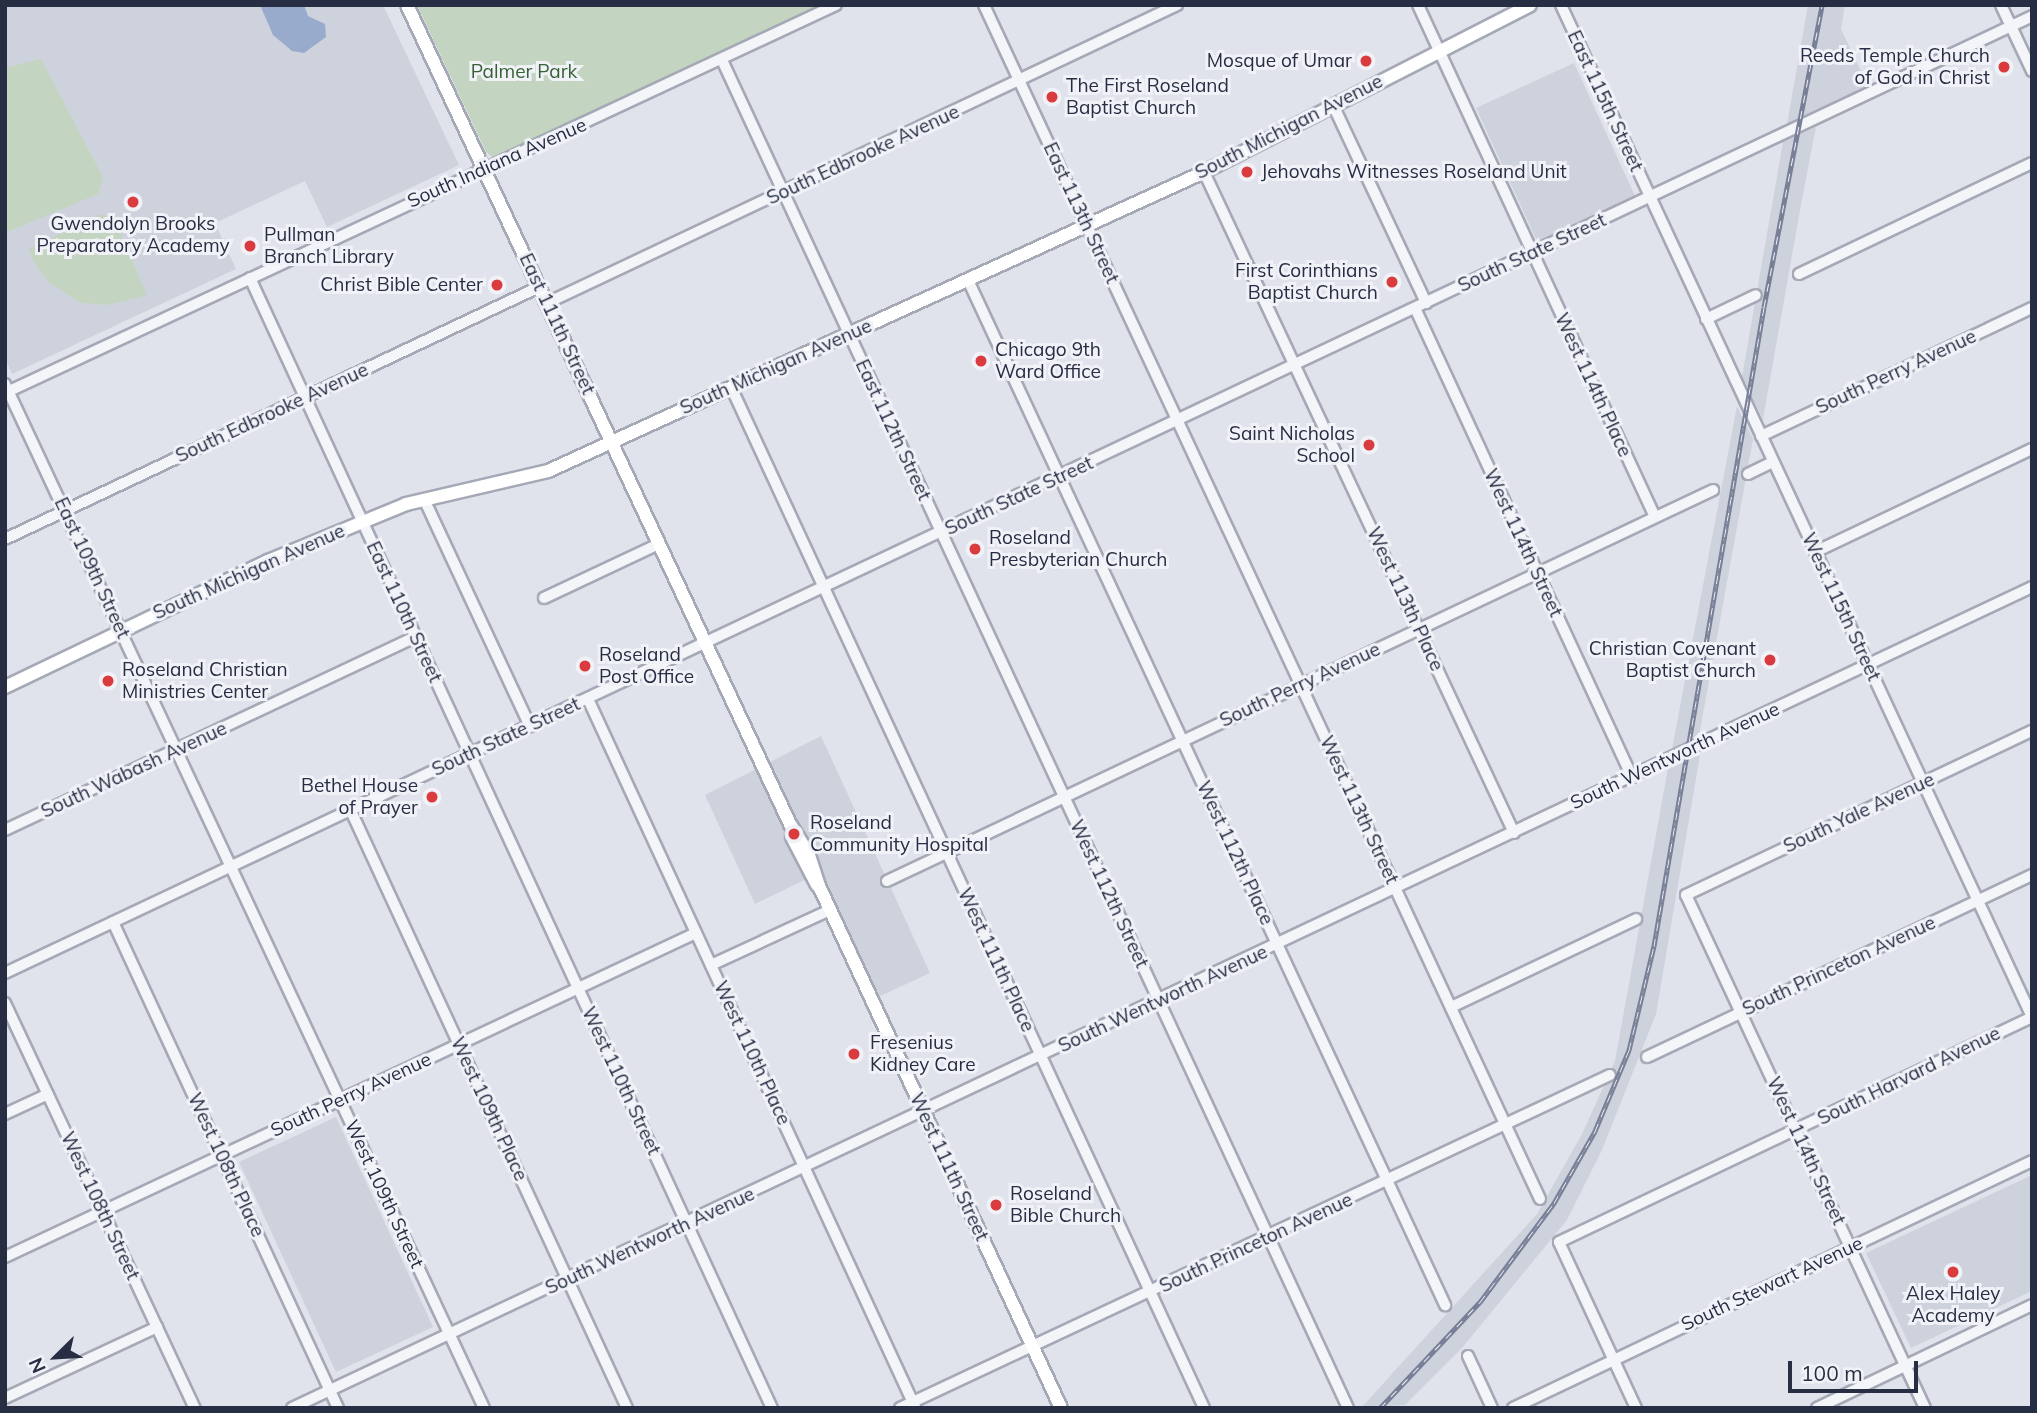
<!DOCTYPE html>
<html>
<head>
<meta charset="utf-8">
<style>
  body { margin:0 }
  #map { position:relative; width:2037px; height:1413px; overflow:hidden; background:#e0e3eb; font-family:Mulish,sans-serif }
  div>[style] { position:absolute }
  .built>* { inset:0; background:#ced2dd }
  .green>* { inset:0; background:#c3d5c1 }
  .water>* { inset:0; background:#99abcd }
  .roads { filter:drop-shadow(2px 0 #a5a9b6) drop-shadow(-2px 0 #a5a9b6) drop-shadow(0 2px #a5a9b6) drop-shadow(0 -2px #a5a9b6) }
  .minor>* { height:10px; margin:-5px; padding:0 5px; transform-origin:5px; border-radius:5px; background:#f4f5f8 }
  .major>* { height:12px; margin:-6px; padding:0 6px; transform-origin:6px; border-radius:6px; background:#fff }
  .rail>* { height:5px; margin-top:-2.5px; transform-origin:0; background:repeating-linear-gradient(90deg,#f0f2f8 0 8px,#787f96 0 16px); box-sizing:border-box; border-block:2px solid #787f96 }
  .dots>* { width:19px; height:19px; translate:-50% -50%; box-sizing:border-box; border:4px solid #f0f2f8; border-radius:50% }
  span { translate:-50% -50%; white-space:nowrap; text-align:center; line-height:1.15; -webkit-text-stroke:6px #f0f2f8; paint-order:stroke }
  .poi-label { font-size:19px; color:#272e44 }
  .right { translate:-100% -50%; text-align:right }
  .left { translate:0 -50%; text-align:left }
  .park-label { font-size:19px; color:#366133 }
  .street-label { font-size:19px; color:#272e44 }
  .frame { position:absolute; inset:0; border:7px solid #272e44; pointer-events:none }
  .north { position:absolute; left:21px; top:1322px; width:70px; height:70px; -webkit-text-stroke:5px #f0f2f8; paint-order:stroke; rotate:246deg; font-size:19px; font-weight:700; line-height:28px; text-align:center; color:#272e44 }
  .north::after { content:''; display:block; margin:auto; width:24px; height:32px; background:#272e44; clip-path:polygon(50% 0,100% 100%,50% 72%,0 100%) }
  .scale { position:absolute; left:1788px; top:1361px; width:130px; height:32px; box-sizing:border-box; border:4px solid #272e44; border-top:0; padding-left:9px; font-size:21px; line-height:24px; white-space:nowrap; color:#272e44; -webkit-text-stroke:5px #f0f2f8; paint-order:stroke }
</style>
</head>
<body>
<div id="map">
  <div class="built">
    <i style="clip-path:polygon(5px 5px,383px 5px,459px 165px,327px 227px,305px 181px,215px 223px,236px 269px,12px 374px,5px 358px)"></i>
    <i style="clip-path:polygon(1808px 5px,1845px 5px,1841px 29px,1868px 86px,1787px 124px)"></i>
    <i style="clip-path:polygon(1574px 63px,1635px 196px,1537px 241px,1476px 108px)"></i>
    <i style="clip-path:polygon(1816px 127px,1802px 199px,1763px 419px,1742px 377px,1783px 142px)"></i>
    <i style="clip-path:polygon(1737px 406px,1753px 439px,1699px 736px,1672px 749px)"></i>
    <i style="clip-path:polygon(821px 736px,930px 973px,876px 998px,819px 873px,755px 904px,705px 795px)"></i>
    <i style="clip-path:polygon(1700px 755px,1656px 1014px,1602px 1150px,1567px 1220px,1462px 1348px,1405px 1405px,1361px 1408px,1537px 1214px,1582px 1134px,1615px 1061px,1668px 768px)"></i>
    <i style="clip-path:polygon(336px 1117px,433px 1327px,336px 1372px,239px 1162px)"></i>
    <i style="clip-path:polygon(2032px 1175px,2032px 1291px,1911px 1348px,1866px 1253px)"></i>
  </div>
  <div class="green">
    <i style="clip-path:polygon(417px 5px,826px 5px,496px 160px,486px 152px)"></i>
    <i style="clip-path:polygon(41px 59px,103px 177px,98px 194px,5px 233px,5px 68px)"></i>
    <i style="clip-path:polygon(100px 214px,115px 220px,147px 295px,107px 305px,81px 303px,48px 282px,34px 262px,29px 249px)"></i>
  </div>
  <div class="water">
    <i style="clip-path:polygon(260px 5px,304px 5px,308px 16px,325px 24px,326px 37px,304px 53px,292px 51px,273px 35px)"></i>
  </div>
  <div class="roads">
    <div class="minor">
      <i style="left:984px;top:5px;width:1317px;rotate:65.03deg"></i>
      <i style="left:1418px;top:5px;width:564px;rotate:65.16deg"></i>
      <i style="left:1561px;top:5px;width:1116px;rotate:65.04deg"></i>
      <i style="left:2001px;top:5px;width:73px;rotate:64.8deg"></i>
      <i style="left:722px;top:60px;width:1486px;rotate:65.09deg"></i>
      <i style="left:1333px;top:105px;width:219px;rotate:64.8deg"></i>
      <i style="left:1204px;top:172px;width:730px;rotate:64.87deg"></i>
      <i style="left:1799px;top:274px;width:258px;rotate:-25.5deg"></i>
      <i style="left:250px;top:278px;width:1245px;rotate:65.21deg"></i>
      <i style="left:968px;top:280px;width:1131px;rotate:65.04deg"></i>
      <i style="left:547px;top:303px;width:697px;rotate:-25.31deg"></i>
      <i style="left:1415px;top:308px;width:517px;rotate:65.17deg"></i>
      <i style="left:1706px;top:319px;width:55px;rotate:-25.6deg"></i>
      <i style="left:5px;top:384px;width:1130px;rotate:64.93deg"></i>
      <i style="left:731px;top:387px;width:1125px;rotate:65.14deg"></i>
      <i style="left:5px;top:393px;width:917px;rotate:-25.03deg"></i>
      <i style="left:1761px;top:436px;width:300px;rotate:-25.3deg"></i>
      <i style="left:1748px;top:474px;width:28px;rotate:-26deg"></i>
      <i style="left:424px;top:499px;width:251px;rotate:65deg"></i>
      <i style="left:5px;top:539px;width:590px;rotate:-25.26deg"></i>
      <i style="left:1815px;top:552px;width:240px;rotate:-25.4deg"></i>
      <i style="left:544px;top:598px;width:127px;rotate:-25.2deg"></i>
      <i style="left:588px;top:699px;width:780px;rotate:65.21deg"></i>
      <i style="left:351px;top:811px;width:658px;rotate:65.19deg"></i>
      <i style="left:5px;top:830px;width:453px;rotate:-25.2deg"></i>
      <i style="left:887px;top:881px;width:914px;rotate:-25.33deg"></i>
      <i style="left:113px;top:922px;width:536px;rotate:65.16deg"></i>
      <i style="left:711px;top:965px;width:131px;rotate:-24.8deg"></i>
      <i style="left:5px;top:973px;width:2242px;rotate:-25.27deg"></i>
      <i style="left:5px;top:1003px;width:447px;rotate:64.9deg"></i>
      <i style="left:1451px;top:1007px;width:205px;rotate:-25.4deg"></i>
      <i style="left:1647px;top:1057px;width:426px;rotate:-25.3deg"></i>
      <i style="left:5px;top:1114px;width:47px;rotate:-24.9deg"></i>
      <i style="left:5px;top:1257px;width:763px;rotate:-25.12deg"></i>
      <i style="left:1468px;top:1356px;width:57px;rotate:65.2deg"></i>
      <i style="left:5px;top:1398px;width:168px;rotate:-25deg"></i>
      <i style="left:292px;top:1408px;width:1924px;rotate:-25.26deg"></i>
      <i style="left:900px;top:1408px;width:784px;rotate:-25.13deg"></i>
      <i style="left:1513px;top:1408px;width:575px;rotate:-25.45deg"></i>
      <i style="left:1636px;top:1408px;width:183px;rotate:-114.9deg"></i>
      <i style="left:1559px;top:1242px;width:524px;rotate:-25.44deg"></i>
      <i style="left:1817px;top:1408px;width:238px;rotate:-25.6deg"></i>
      <i style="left:1925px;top:1408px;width:566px;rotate:-114.98deg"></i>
      <i style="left:1686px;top:895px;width:383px;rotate:-25.4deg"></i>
    </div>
    <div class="major">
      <i style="left:407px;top:5px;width:904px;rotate:64.94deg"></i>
      <i style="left:790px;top:824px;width:36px;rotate:58deg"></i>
      <i style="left:809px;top:855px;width:35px;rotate:72deg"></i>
      <i style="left:820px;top:888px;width:573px;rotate:65.13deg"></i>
      <i style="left:5px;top:687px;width:292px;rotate:-25.6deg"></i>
      <i style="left:268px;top:561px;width:149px;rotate:-22.4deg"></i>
      <i style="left:406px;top:504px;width:146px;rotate:-13.1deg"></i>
      <i style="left:548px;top:471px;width:721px;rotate:-24.5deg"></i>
      <i style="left:1204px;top:172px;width:366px;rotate:-27.1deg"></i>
      <i style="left:792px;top:837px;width:54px;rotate:62.5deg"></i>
    </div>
  </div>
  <div class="rail">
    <i style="left:1380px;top:1408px;width:146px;rotate:-46.7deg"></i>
    <i style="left:1480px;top:1302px;width:124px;rotate:-53.2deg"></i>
    <i style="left:1554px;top:1203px;width:83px;rotate:-60.3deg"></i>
    <i style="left:1595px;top:1131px;width:88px;rotate:-67.2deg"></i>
    <i style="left:1629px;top:1050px;width:107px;rotate:-76.5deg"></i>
    <i style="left:1654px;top:946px;width:648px;rotate:-80.23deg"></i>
    <i style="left:1764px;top:307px;width:308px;rotate:-79.1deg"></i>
  </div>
  <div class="dots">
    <i style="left:1366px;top:61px;background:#da3b3e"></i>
    <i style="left:2004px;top:67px;background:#da3b3e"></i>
    <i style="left:1052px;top:97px;background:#da3b3e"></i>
    <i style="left:1247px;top:172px;background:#da3b3e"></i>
    <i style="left:133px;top:202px;background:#da3b3e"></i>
    <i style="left:250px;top:246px;background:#da3b3e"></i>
    <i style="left:1392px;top:282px;background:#da3b3e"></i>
    <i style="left:497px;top:285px;background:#da3b3e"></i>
    <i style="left:981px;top:361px;background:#da3b3e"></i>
    <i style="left:1369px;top:445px;background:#da3b3e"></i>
    <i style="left:975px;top:549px;background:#da3b3e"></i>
    <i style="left:1770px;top:660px;background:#da3b3e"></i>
    <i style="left:585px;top:666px;background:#da3b3e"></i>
    <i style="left:108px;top:681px;background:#da3b3e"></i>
    <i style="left:432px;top:797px;background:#da3b3e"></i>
    <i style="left:794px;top:834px;background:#da3b3e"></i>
    <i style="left:854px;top:1054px;background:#da3b3e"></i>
    <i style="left:996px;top:1205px;background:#da3b3e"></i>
    <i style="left:1953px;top:1272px;background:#da3b3e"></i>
  </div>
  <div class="poi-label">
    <span class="right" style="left:1990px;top:67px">Reeds Temple Church<br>of God in Christ</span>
    <span class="right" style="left:1352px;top:61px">Mosque of Umar</span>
    <span class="left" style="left:1066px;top:97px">The First Roseland<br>Baptist Church</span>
    <span class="left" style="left:1261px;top:172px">Jehovahs Witnesses Roseland Unit</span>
    <span style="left:133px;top:235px">Gwendolyn Brooks<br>Preparatory Academy</span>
    <span class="left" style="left:264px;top:246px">Pullman<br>Branch Library</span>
    <span class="right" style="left:1378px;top:282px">First Corinthians<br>Baptist Church</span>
    <span class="right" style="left:483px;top:285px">Christ Bible Center</span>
    <span class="left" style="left:995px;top:361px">Chicago 9th<br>Ward Office</span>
    <span class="right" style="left:1355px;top:445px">Saint Nicholas<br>School</span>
    <span class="left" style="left:989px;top:549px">Roseland<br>Presbyterian Church</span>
    <span class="right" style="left:1756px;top:660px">Christian Covenant<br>Baptist Church</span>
    <span class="left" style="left:599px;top:666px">Roseland<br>Post Office</span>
    <span class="left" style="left:122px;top:681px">Roseland Christian<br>Ministries Center</span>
    <span class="right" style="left:418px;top:797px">Bethel House<br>of Prayer</span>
    <span class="left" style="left:810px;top:834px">Roseland<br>Community Hospital</span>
    <span class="left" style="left:870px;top:1054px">Fresenius<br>Kidney Care</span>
    <span class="left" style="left:1010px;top:1205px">Roseland<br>Bible Church</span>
    <span style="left:1953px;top:1305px">Alex Haley<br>Academy</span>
  </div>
  <div class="park-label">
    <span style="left:524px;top:72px">Palmer Park</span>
  </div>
  <div class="street-label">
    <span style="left:1605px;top:101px;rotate:65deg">East 115th Street</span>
    <span style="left:1289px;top:127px;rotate:-27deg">South Michigan Avenue</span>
    <span style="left:863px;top:155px;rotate:-25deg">South Edbrooke Avenue</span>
    <span style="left:497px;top:163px;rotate:-24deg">South Indiana Avenue</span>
    <span style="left:1081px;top:213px;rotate:65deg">East 113th Street</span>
    <span style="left:1532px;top:253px;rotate:-25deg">South State Street</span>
    <span style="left:557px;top:324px;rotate:65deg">East 111th Street</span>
    <span style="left:776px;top:367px;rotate:-24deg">South Michigan Avenue</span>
    <span style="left:1896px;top:372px;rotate:-25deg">South Perry Avenue</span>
    <span style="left:1593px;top:385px;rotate:65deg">West 114th Place</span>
    <span style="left:272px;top:413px;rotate:-25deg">South Edbrooke Avenue</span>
    <span style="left:893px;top:430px;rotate:65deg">East 112th Street</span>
    <span style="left:1019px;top:496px;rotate:-25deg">South State Street</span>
    <span style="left:1523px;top:543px;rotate:65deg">West 114th Street</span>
    <span style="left:92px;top:568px;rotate:65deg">East 109th Street</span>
    <span style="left:249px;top:572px;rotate:-24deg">South Michigan Avenue</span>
    <span style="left:1405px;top:599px;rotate:65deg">West 113th Place</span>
    <span style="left:1841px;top:607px;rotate:65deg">West 115th Street</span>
    <span style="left:404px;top:612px;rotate:65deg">East 110th Street</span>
    <span style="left:1300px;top:685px;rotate:-25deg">South Perry Avenue</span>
    <span style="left:506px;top:737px;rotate:-25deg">South State Street</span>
    <span style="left:1675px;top:756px;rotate:-25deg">South Wentworth Avenue</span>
    <span style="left:134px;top:770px;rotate:-25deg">South Wabash Avenue</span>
    <span style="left:1359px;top:810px;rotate:65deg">West 113th Street</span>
    <span style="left:1859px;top:813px;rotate:-25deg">South Yale Avenue</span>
    <span style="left:1235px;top:853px;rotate:65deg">West 112th Place</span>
    <span style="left:1109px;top:894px;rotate:65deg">West 112th Street</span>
    <span style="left:996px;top:960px;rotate:65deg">West 111th Place</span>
    <span style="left:1839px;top:966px;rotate:-25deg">South Princeton Avenue</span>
    <span style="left:1163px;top:999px;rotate:-25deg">South Wentworth Avenue</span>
    <span style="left:752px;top:1053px;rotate:65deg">West 110th Place</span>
    <span style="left:1909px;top:1076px;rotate:-26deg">South Harvard Avenue</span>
    <span style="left:621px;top:1081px;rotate:65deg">West 110th Street</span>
    <span style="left:351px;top:1095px;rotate:-25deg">South Perry Avenue</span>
    <span style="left:489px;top:1109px;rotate:65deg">West 109th Place</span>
    <span style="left:1806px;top:1151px;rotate:65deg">West 114th Street</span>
    <span style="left:226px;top:1165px;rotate:65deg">West 108th Place</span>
    <span style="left:949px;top:1167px;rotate:65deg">West 111th Street</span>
    <span style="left:384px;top:1194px;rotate:65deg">West 109th Street</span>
    <span style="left:100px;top:1206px;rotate:65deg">West 108th Street</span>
    <span style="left:650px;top:1241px;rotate:-25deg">South Wentworth Avenue</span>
    <span style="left:1256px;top:1243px;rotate:-25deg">South Princeton Avenue</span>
    <span style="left:1772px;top:1284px;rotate:-25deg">South Stewart Avenue</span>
  </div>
  <div class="frame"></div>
  <div class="north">N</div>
  <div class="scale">100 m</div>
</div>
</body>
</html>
